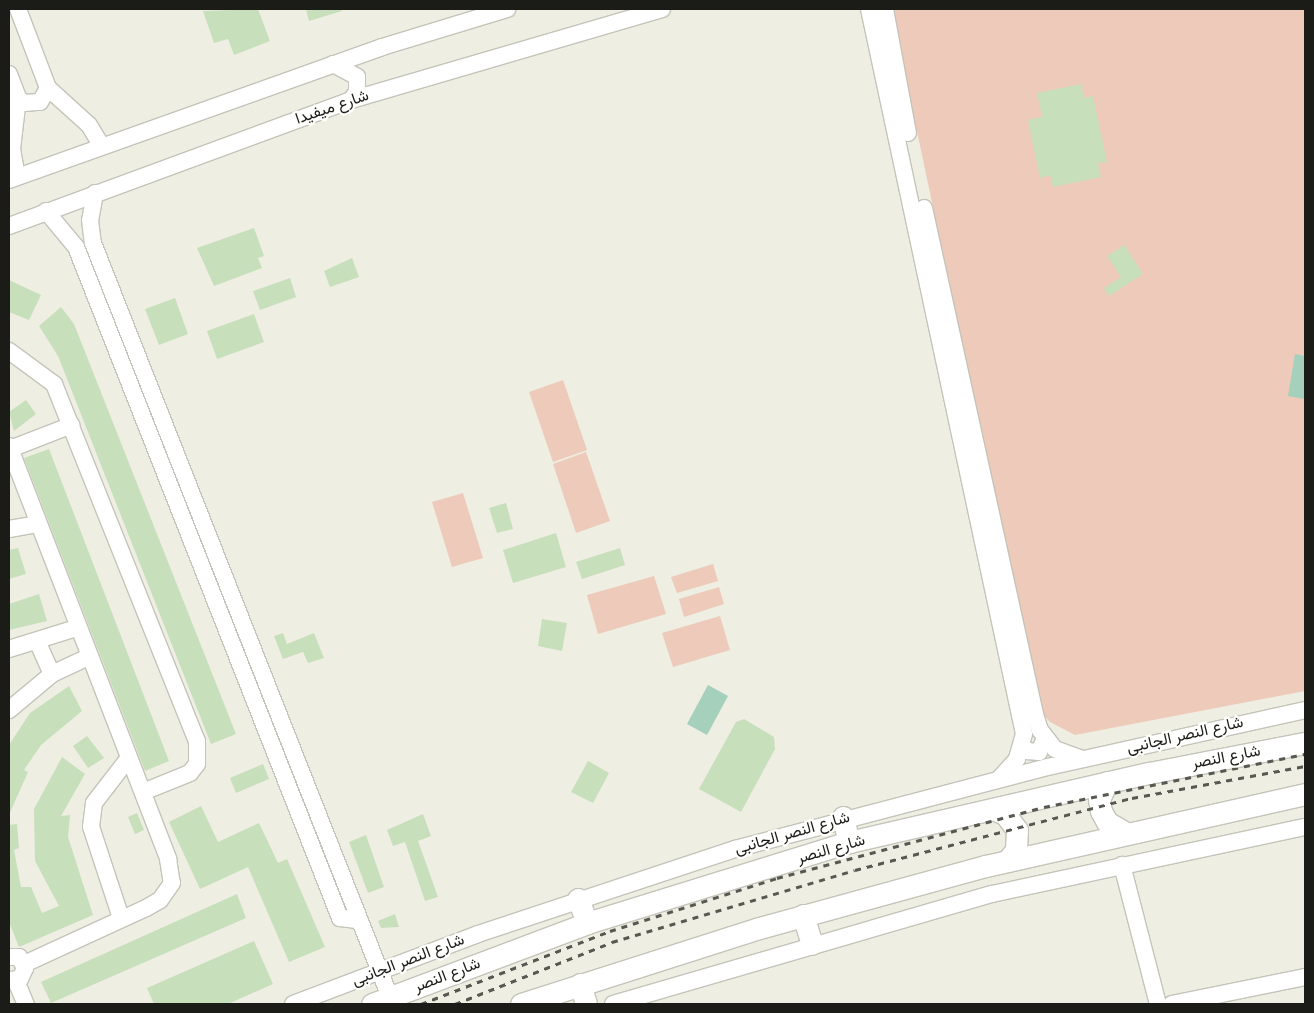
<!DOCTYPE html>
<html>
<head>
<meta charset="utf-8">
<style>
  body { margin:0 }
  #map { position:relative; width:1314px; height:1013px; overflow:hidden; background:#eeeee3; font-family:"Public Sans",Vazirmatn,sans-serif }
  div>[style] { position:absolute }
  .green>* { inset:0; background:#edcab9 }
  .water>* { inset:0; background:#a5d0bb }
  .building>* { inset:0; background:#c8dfbb }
  .roads { filter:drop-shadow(1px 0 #c4c4ba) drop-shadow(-1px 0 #c4c4ba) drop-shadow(0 1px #c4c4ba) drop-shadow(0 -1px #c4c4ba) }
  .minor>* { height:16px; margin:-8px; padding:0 8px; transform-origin:8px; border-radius:8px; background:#fff }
  .major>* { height:21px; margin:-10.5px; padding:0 10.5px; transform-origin:10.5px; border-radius:10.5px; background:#fff }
  .rail>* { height:3px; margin-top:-1.5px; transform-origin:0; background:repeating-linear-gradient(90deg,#585852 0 6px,transparent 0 12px) }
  span { translate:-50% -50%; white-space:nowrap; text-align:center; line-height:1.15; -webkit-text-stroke:4.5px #fffffe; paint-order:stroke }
  .street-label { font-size:16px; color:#1b1b17 }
  .frame { position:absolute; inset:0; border:10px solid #1b1b17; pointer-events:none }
</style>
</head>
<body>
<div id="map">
  <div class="green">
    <i style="clip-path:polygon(891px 9px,1305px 9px,1305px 691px,1075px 735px,1050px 722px,1040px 711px)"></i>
    <i style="clip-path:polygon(563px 380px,587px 450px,553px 462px,529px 392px)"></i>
    <i style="clip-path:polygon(586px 452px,610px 521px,576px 533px,553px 464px)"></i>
    <i style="clip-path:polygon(463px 493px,483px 558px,452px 567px,432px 502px)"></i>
    <i style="clip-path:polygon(713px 564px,718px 581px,677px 593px,671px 577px)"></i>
    <i style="clip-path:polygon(654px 576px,666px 614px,598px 634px,587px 595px)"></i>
    <i style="clip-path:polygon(719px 587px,724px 604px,684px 617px,679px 599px)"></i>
    <i style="clip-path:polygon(720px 616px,730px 650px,673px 667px,662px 633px)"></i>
  </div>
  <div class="water">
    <i style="clip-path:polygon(1295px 354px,1305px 356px,1305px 399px,1288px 396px)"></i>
    <i style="clip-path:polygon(708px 685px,728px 696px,707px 735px,687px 724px)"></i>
  </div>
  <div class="building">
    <i style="clip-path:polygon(258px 9px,270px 41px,234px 55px,228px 39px,214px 43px,203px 11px)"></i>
    <i style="clip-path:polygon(306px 9px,341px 9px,342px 11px,309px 21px)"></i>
    <i style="clip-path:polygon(1081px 84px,1084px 98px,1093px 96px,1107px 162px,1098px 163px,1101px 177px,1053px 187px,1050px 175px,1040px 178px,1028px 120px,1042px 117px,1037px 93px)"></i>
    <i style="clip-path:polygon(254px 228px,264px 256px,258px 258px,262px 268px,214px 286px,197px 248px)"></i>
    <i style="clip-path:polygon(1124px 245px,1143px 274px,1109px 296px,1104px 288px,1121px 277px,1107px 256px)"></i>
    <i style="clip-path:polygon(352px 258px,359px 277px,330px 287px,324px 271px)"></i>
    <i style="clip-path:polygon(290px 278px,296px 297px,260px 310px,253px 291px)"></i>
    <i style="clip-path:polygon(9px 280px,41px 295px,29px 320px,9px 312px)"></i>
    <i style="clip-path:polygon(175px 298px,188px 334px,159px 345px,145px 309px)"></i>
    <i style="clip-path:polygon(61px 307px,74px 324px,236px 734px,211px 744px,58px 356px,39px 326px)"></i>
    <i style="clip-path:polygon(254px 314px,264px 342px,217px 359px,207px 331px)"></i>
    <i style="clip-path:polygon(26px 400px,36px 414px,14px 431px,9px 412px)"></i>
    <i style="clip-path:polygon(49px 449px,169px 761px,145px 771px,24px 458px)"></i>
    <i style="clip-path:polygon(506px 503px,513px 529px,497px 533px,489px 508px)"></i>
    <i style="clip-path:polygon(556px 533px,566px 567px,513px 583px,503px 550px)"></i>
    <i style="clip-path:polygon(18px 548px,26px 574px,9px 579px,9px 550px)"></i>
    <i style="clip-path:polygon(620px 548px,625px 565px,582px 579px,576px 562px)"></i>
    <i style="clip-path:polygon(39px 594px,47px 621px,9px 630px,9px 604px)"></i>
    <i style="clip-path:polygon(542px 619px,567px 623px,562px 651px,538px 646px)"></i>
    <i style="clip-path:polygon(283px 633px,287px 644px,314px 633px,324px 658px,308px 663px,303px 652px,283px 659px,274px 636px)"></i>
    <i style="clip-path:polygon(69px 686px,82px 711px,41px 745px,24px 770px,28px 772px,9px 815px,9px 745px,30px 713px)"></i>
    <i style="clip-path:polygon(744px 719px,774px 737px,775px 749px,741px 812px,699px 789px,736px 722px)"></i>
    <i style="clip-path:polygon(87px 736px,104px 758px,88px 768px,73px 746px)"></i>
    <i style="clip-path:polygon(62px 757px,85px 774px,61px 816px,70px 815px,68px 837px,93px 915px,19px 947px,9px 922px,9px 825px,17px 824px,19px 848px,14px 850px,21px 887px,31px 887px,42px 913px,59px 906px,35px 861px,34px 809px)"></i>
    <i style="clip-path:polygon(588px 761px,609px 773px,593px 803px,571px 792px)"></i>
    <i style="clip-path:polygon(263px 764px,269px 779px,236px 793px,230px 778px)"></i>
    <i style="clip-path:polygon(201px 806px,218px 842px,259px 823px,278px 863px,287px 859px,325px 947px,289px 962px,248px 867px,200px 889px,169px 822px)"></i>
    <i style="clip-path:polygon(137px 813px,144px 830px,135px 834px,128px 817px)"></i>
    <i style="clip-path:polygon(423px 814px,431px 836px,418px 841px,438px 897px,425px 901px,405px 842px,393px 846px,387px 830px)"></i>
    <i style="clip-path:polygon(366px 835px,384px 887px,368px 893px,349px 842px)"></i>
    <i style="clip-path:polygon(237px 894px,246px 918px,51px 1003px,41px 982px)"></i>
    <i style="clip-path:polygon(395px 914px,399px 927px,381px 928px,378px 921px)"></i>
    <i style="clip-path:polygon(254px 941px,273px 984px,228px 1004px,154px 1004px,147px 988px)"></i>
  </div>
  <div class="roads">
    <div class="minor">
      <i style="left:18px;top:9px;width:85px;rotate:69.2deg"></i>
      <i style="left:48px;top:88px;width:55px;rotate:42.1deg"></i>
      <i style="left:89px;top:125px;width:23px;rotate:59deg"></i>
      <i style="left:869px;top:9px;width:741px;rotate:77.93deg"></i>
      <i style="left:1024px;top:734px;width:26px;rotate:106deg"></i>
      <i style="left:1017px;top:759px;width:27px;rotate:132deg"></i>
      <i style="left:885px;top:9px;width:126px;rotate:79.5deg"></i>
      <i style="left:333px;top:64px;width:27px;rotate:28deg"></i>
      <i style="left:357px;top:77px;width:15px;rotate:90deg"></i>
      <i style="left:357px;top:92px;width:10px;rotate:127deg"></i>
      <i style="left:9px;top:74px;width:26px;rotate:69deg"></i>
      <i style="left:18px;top:98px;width:51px;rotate:96.7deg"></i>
      <i style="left:12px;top:149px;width:27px;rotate:80deg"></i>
      <i style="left:18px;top:98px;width:8px;rotate:40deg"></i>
      <i style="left:24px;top:103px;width:16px;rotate:-4deg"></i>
      <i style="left:40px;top:102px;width:16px;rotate:-60deg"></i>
      <i style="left:9px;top:180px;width:396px;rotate:-19.6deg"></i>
      <i style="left:382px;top:47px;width:131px;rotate:-16.9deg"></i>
      <i style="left:95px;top:193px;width:27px;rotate:100deg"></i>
      <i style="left:90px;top:220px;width:23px;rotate:83deg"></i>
      <i style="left:93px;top:243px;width:810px;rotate:68.5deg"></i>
      <i style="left:924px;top:208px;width:518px;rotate:77.63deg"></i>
      <i style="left:1035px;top:714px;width:17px;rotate:73deg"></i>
      <i style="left:1040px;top:730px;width:24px;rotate:52deg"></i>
      <i style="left:1055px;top:749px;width:29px;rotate:20deg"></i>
      <i style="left:46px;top:211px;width:47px;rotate:50.2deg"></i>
      <i style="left:76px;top:247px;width:721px;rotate:68.52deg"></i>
      <i style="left:340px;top:918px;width:17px;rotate:7deg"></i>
      <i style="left:9px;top:226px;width:364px;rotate:-20.2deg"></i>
      <i style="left:351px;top:100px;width:324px;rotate:-16.3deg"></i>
      <i style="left:9px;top:351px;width:56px;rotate:36.3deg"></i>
      <i style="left:54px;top:384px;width:385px;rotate:68.2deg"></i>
      <i style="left:197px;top:741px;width:23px;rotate:90deg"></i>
      <i style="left:197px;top:764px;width:11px;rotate:128deg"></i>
      <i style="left:190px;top:773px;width:51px;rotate:158deg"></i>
      <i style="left:9px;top:446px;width:443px;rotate:68.9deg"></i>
      <i style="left:168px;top:859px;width:24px;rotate:81deg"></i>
      <i style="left:172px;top:883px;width:21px;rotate:125deg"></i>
      <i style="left:160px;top:900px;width:16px;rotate:150deg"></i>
      <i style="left:146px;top:908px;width:134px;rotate:155.3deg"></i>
      <i style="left:10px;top:449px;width:66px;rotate:-21.2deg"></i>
      <i style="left:9px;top:529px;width:27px;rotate:-10deg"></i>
      <i style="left:38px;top:643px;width:34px;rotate:66deg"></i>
      <i style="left:9px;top:649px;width:70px;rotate:-17.4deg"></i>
      <i style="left:9px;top:710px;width:56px;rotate:-39.9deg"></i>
      <i style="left:52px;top:674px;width:40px;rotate:-25deg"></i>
      <i style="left:1022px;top:745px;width:8px;rotate:50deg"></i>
      <i style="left:1027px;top:751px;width:12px;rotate:5deg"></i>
      <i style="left:1039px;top:752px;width:15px;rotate:-67deg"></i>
      <i style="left:1122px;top:865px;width:144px;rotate:75.5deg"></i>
      <i style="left:121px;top:918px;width:96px;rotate:-108.2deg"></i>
      <i style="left:91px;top:827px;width:24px;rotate:-83deg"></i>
      <i style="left:94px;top:803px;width:56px;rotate:-52.3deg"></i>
      <i style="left:9px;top:957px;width:10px"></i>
      <i style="left:19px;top:957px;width:13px;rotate:61deg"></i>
      <i style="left:25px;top:968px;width:12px;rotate:114deg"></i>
      <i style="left:20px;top:979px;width:11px;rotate:175deg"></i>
      <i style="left:16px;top:981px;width:25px;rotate:67deg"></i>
      <i style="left:293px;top:1004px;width:198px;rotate:-20.7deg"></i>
      <i style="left:478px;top:934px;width:271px;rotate:-18.3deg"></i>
      <i style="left:735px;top:849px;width:324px;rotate:-14.7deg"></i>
      <i style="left:1048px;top:767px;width:263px;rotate:-12.5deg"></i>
      <i style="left:613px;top:1004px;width:395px;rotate:-16.2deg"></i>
      <i style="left:992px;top:894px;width:320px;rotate:-12.1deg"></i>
      <i style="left:1172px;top:1004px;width:136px;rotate:-11.5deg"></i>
    </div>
    <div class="major">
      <i style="left:1107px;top:782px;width:19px;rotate:115deg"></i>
      <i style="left:1099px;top:799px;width:12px;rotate:81deg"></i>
      <i style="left:1101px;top:811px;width:13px;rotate:61deg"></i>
      <i style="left:1107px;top:822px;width:20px;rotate:30deg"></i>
      <i style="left:993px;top:809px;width:13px;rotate:23deg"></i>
      <i style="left:1005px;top:814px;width:20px;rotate:53deg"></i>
      <i style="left:1017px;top:830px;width:20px;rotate:93deg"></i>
      <i style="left:1016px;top:850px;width:14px;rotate:129deg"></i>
      <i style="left:843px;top:817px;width:26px;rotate:77deg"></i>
      <i style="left:578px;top:899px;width:26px;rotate:69deg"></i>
      <i style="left:803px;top:915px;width:30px;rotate:73deg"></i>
      <i style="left:580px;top:984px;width:21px;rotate:73deg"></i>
      <i style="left:372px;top:1004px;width:230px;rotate:-20.6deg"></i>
      <i style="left:587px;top:923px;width:274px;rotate:-17.2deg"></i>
      <i style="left:849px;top:842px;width:308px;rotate:-13deg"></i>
      <i style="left:1149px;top:773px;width:159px;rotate:-10.9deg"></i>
      <i style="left:521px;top:1004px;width:250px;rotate:-17.7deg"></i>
      <i style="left:759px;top:928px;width:235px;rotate:-15.3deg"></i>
      <i style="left:986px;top:866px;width:327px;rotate:-12.7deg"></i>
    </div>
  </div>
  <div class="rail">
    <i style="left:421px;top:1004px;width:203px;rotate:-21.1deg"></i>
    <i style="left:610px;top:931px;width:175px;rotate:-17.6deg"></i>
    <i style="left:777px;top:878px;width:276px;rotate:-14.9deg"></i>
    <i style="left:1044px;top:807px;width:266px;rotate:-11.5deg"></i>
    <i style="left:455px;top:1004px;width:169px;rotate:-21.5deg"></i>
    <i style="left:612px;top:942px;width:253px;rotate:-16.5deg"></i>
    <i style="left:855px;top:870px;width:286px;rotate:-14.6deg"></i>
    <i style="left:1132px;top:798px;width:176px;rotate:-10.5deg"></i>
  </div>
  <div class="street-label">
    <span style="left:332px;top:107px;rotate:-19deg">شارع ميفيدا</span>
    <span style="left:1185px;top:735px;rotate:-13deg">شارع النصر الجانبى</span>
    <span style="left:1226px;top:757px;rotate:-11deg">شارع النصر</span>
    <span style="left:792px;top:833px;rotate:-16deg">شارع النصر الجانبى</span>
    <span style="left:831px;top:849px;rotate:-16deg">شارع النصر</span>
    <span style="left:408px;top:960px;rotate:-21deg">شارع النصر الجانبى</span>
    <span style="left:447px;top:975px;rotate:-21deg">شارع النصر</span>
  </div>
  <div class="frame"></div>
</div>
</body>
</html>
